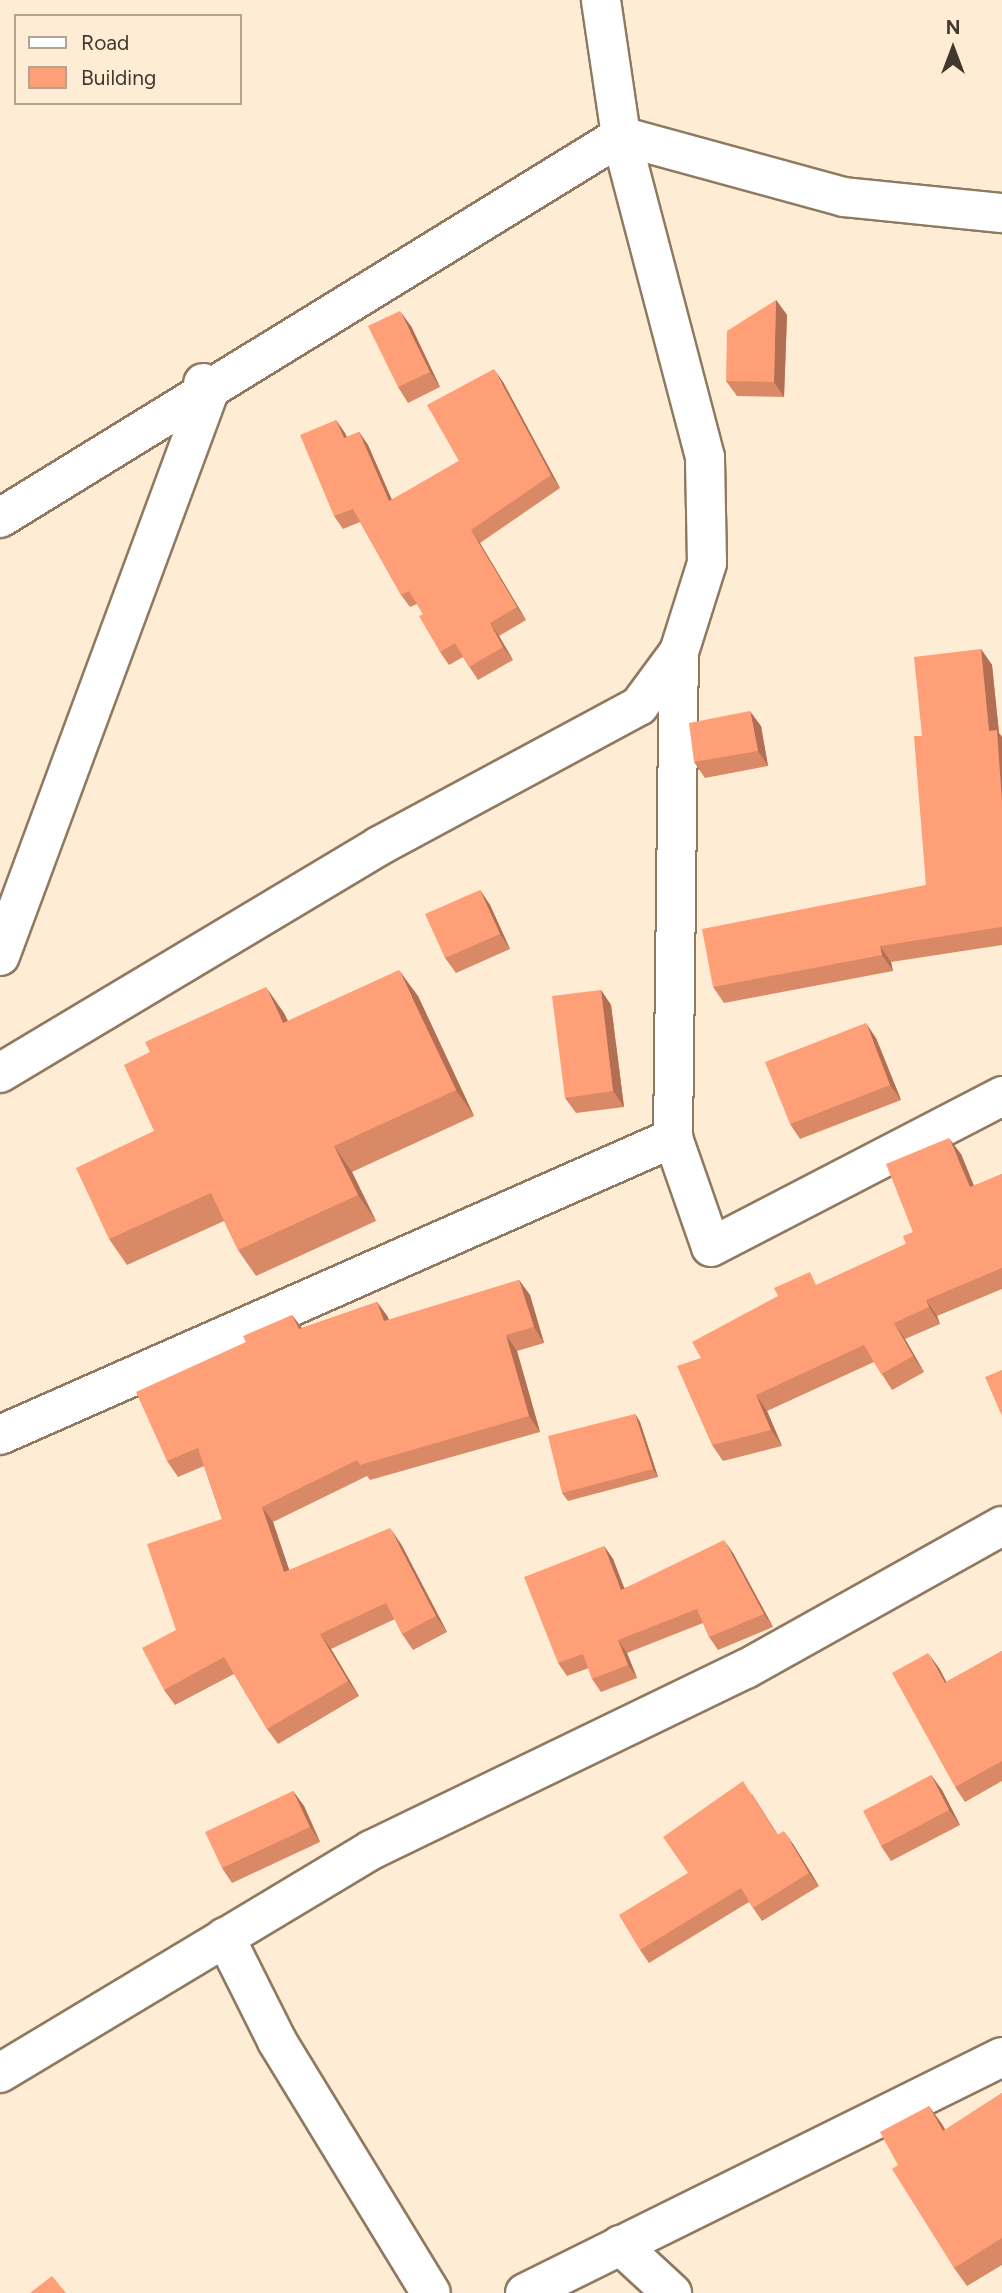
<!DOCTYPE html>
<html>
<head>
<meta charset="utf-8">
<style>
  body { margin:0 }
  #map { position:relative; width:1002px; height:2293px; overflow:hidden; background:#ffecd5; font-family:Figtree,sans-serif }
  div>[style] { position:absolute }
  .roads { filter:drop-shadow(2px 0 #8f7a61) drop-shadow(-2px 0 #8f7a61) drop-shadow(0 2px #8f7a61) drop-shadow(0 -2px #8f7a61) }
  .minor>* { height:38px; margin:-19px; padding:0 19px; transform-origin:19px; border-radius:19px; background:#fff }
  .wall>* { inset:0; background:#da8966 }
  .shaded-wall>* { inset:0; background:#b26f53 }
  .building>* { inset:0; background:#fe9f77 }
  span { translate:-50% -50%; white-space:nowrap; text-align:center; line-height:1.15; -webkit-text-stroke:6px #ffecd5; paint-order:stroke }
  .legend { position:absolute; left:14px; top:14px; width:228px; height:91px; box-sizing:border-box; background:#ffecd5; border:2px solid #b3a492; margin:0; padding:9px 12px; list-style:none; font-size:21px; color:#42392e }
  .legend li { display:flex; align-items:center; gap:14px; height:35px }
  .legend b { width:35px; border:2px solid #b3a492 }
  .north { position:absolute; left:918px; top:14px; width:70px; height:70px; -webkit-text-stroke:5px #ffecd5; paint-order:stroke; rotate:0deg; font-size:19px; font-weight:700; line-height:28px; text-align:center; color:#42392e }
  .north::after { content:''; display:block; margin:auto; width:24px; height:32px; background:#42392e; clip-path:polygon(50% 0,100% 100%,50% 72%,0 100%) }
</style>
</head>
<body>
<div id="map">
  <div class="roads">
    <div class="minor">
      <i style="left:0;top:518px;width:729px;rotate:-31.6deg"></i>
      <i style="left:621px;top:136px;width:137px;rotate:-98.4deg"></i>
      <i style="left:0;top:956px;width:605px;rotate:-69.68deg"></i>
      <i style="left:210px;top:389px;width:9px;rotate:-139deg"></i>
      <i style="left:0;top:1073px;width:442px;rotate:-30.9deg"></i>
      <i style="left:379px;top:846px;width:295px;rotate:-28.3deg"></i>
      <i style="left:639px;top:706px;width:67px;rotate:-53.5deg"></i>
      <i style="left:679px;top:652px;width:93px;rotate:-72.5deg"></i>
      <i style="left:707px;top:563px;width:106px;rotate:-91.1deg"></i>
      <i style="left:705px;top:457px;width:332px;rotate:-104.7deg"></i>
      <i style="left:621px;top:136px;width:231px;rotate:15.3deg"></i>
      <i style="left:844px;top:197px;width:159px;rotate:5.8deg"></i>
      <i style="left:673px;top:1138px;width:115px;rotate:70.8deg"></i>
      <i style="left:711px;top:1247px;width:328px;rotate:-27.4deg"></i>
      <i style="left:0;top:1435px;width:736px;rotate:-23.81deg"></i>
      <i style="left:673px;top:1138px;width:486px;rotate:-89.3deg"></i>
      <i style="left:225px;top:1937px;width:116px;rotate:63.4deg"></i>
      <i style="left:277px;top:2041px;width:295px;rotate:58.6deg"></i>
      <i style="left:0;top:2073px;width:433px;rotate:-31deg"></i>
      <i style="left:371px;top:1850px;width:416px;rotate:-25.8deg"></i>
      <i style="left:746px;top:1669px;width:293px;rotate:-29.2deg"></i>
      <i style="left:620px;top:2245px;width:71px;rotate:42.7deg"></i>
      <i style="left:525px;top:2293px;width:532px;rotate:-26.32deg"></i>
    </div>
  </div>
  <div class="wall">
    <i style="clip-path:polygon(776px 300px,787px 315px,784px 397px,737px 396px,726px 381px)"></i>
    <i style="clip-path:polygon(411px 326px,440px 387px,408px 403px,398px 387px)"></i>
    <i style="clip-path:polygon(503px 382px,560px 488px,480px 543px,526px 620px,499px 636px,513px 660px,478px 680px,463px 657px,449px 665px,440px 652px,423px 614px,417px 604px,410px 607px,401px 595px,360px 522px,343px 529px,334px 516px,336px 420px,347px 437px,359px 432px,368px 445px,392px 500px,459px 461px)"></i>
    <i style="clip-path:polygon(981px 649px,992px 665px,999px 733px,1002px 737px,1002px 945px,891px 962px,893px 971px,724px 1003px,713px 987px,926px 885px,922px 736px)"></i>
    <i style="clip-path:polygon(761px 726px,768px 766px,705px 778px,694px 762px)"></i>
    <i style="clip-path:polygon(480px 890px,490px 905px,510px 949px,456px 973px,445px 958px)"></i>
    <i style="clip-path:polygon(601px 990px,611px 1005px,624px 1107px,576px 1113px,565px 1098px)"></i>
    <i style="clip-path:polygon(418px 996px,474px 1116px,352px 1172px,376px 1221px,256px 1276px,238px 1250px,224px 1221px,127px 1265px,109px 1239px,284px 1013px,288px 1021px)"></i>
    <i style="clip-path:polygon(876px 1038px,901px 1100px,800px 1139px,790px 1124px)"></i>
    <i style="clip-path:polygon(961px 1154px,974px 1186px,1002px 1174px,1002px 1289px,937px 1316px,940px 1324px,905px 1339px,924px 1372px,892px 1390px,874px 1362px,767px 1411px,782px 1446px,723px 1461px,712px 1445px,701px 1358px,819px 1284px,906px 1244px)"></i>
    <i style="clip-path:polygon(519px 1280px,530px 1295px,544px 1343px,517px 1351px,540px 1432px,370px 1480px,367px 1476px,273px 1522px,289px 1570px,401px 1544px,447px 1632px,413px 1650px,402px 1634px,395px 1619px,331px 1649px,359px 1696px,278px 1744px,267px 1729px,234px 1674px,175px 1705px,164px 1690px,176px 1630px,222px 1519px,204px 1466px,178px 1477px,167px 1461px,246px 1342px,292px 1315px,302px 1328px,377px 1302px,389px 1320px)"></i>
    <i style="clip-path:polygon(635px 1414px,640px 1422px,658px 1477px,568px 1501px,562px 1493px)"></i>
    <i style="clip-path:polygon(604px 1546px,613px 1559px,624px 1588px,733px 1553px,773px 1627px,718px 1650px,709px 1637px,703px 1623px,627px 1653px,637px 1678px,601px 1692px,592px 1679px,589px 1668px,567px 1676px,558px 1663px)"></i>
    <i style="clip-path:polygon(1002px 1651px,1002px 1781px,965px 1802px,955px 1787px,939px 1668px,946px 1682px)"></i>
    <i style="clip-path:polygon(931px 1775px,942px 1790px,960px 1825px,891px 1861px,881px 1846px)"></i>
    <i style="clip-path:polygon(293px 1791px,304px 1806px,320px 1842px,232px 1883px,222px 1868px)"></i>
    <i style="clip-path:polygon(752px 1794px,778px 1835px,793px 1844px,819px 1886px,762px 1921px,749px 1902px,649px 1963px,640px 1950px,688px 1873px)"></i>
    <i style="clip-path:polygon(1002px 2093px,1002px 2265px,967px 2286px,954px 2268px,898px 2165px,929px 2106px,945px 2130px)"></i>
  </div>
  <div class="shaded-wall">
    <i style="clip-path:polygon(776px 300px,787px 315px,784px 397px,774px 382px)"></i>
    <i style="clip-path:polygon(400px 311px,411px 326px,440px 387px,430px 372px)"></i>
    <i style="clip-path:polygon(494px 369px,503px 382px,560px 488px,551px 475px)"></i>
    <i style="clip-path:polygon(336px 420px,345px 433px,353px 451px,344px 438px)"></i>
    <i style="clip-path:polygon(359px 432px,368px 445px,398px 514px,389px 501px)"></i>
    <i style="clip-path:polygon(471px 530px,480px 543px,526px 620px,517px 607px)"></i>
    <i style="clip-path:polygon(490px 623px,499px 636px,513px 660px,503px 647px)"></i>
    <i style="clip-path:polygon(981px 649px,992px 665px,999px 733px,1002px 737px,1002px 801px,989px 731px)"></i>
    <i style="clip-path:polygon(750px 711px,761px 726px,768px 766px,758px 751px)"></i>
    <i style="clip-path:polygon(480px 890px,490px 905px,510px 949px,500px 934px)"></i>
    <i style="clip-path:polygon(880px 946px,891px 962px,893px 971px,882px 955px)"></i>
    <i style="clip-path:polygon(399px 970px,418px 996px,474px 1116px,456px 1090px)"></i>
    <i style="clip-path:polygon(266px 987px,284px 1013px,301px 1049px,283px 1023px)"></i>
    <i style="clip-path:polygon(601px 990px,611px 1005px,624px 1107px,613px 1091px)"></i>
    <i style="clip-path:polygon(866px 1023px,876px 1038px,901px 1100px,890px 1085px)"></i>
    <i style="clip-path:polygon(949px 1138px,961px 1154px,981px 1203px,970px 1187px)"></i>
    <i style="clip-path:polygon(334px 1146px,352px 1172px,376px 1221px,358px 1195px)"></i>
    <i style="clip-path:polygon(519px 1280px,530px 1295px,544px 1343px,534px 1327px)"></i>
    <i style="clip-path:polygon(926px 1300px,937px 1316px,940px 1324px,929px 1307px)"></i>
    <i style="clip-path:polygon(377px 1302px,388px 1317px,395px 1337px,384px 1321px)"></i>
    <i style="clip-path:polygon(292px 1315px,303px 1330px,299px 1329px)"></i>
    <i style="clip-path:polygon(894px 1323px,905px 1339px,924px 1372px,913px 1356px)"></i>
    <i style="clip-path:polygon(506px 1335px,517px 1351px,540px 1432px,529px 1416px)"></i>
    <i style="clip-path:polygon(756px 1395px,767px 1411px,782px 1446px,771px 1430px)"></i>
    <i style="clip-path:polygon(635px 1414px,640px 1422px,658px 1477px,653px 1469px)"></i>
    <i style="clip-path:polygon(262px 1507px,273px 1522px,295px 1587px,284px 1572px)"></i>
    <i style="clip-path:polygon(390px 1528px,401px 1544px,447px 1632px,436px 1616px)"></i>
    <i style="clip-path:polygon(724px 1540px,733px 1553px,773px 1627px,764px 1614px)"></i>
    <i style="clip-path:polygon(604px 1546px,613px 1559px,630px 1603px,621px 1590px)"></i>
    <i style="clip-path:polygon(320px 1634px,331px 1649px,359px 1696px,348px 1681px)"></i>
    <i style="clip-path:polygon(618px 1640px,627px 1653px,637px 1678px,628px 1665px)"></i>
    <i style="clip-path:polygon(928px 1653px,939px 1668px,955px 1698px,945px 1683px)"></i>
    <i style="clip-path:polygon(931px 1775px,942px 1790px,960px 1825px,949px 1810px)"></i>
    <i style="clip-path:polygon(293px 1791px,304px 1806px,320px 1842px,310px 1827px)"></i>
    <i style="clip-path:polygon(784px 1831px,793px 1844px,819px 1886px,809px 1873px)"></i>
    <i style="clip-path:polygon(929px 2106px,942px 2124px,956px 2149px,943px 2131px)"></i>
  </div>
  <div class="building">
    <i style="clip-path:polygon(776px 300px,774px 382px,726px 381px,727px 331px)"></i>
    <i style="clip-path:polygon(400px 311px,430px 372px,398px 387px,368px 326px)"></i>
    <i style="clip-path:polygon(494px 369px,551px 475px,471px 530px,517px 607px,490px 623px,503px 647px,469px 667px,455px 643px,440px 652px,419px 616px,423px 614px,409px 591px,401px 595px,353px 509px,334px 516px,300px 435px,336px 420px,344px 438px,359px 432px,389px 501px,459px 461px,427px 405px)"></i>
    <i style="clip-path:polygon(981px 649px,989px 731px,997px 730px,1002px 801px,1002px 927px,880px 946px,882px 955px,713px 987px,702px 929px,926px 885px,914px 736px,922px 736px,914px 657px)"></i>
    <i style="clip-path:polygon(750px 711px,758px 751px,694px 762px,689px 723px)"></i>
    <i style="clip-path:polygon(480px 890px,500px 934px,445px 958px,425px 914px)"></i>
    <i style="clip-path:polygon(399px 970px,456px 1090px,334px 1146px,358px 1195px,238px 1250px,211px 1193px,109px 1239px,76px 1168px,154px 1131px,124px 1065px,150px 1052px,145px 1042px,266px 987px,283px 1023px)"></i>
    <i style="clip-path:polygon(601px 990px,613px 1091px,565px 1098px,552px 996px)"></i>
    <i style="clip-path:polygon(866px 1023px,890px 1085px,790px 1124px,765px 1062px)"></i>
    <i style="clip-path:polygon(949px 1138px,970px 1187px,1002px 1174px,1002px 1268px,926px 1300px,929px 1307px,894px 1323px,913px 1356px,881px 1374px,864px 1345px,756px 1395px,771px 1430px,712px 1445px,677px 1366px,701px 1358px,692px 1342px,778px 1296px,774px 1288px,810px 1272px,816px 1285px,906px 1244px,903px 1236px,913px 1232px,886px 1164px)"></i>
    <i style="clip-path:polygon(519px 1280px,534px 1327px,506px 1335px,529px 1416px,360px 1465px,357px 1460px,262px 1507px,284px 1572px,390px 1528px,436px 1616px,402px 1634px,386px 1603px,320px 1634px,348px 1681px,267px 1729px,224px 1657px,164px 1690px,142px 1648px,176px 1630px,147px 1544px,222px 1519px,198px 1448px,167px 1461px,136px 1392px,246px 1342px,243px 1336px,292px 1315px,299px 1329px,377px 1302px,384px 1321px)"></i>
    <i style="clip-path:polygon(1002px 1370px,1002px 1416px,985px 1377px)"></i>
    <i style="clip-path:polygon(635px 1414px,653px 1469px,562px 1493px,548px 1436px)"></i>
    <i style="clip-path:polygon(724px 1540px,764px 1614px,709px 1637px,697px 1609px,618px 1640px,628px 1665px,592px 1679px,583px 1654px,558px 1663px,524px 1577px,604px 1546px,621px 1590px)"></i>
    <i style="clip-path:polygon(1002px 1651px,1002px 1761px,955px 1787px,892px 1673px,928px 1653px,945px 1683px)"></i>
    <i style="clip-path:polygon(931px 1775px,949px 1810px,881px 1846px,863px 1811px)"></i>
    <i style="clip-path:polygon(743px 1781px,777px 1835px,784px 1831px,809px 1873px,753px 1908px,741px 1888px,640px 1950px,619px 1915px,688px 1873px,663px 1837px)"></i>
    <i style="clip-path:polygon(293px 1791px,310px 1827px,222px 1868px,205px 1832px)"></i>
    <i style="clip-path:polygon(1002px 2093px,1002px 2238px,954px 2268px,892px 2169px,898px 2165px,880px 2132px,929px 2106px,943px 2131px)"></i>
    <i style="clip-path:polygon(52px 2276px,66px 2293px,30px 2293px)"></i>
  </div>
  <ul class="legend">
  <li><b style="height:9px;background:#fff"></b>Road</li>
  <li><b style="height:19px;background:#fe9f77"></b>Building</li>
  </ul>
  <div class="north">N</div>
</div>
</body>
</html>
